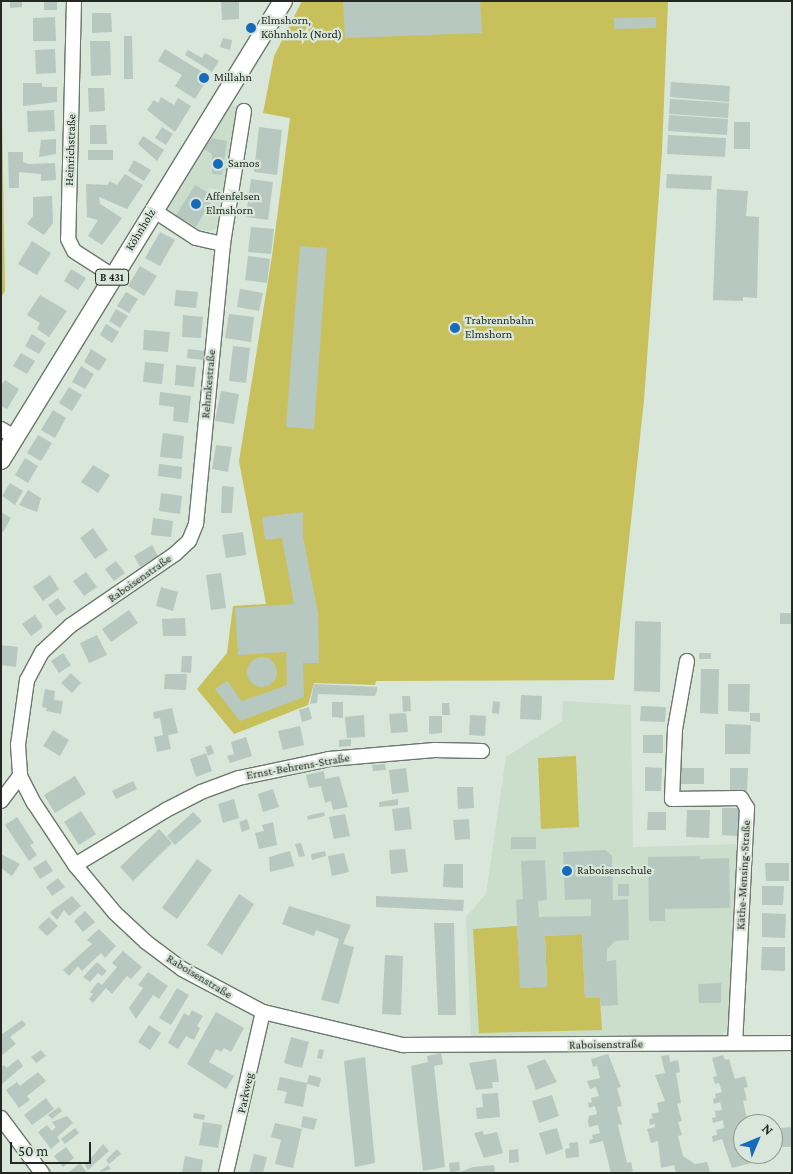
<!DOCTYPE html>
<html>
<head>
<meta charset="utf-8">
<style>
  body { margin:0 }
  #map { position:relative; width:793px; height:1174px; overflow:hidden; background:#d9e6da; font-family:"Crimson Pro",serif }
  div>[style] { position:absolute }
  .built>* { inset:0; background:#cbdecc }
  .green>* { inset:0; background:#c7c05b }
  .building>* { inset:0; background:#b7c8c1 }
  .round { border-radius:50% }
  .roads { filter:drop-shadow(1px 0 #6c786d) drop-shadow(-1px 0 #6c786d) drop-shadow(0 1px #6c786d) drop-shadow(0 -1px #6c786d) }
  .minor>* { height:14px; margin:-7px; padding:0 7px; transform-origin:7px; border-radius:7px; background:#fff }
  .major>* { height:18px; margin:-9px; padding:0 9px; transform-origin:9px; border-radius:9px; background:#fff }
  .dots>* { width:14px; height:14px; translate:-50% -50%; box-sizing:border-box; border:2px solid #d9e6da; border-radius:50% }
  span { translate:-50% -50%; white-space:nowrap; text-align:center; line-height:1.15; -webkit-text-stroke:4.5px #d9e6da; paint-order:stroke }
  .shield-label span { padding:1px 4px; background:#d9e6da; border:1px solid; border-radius:4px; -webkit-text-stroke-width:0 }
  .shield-label { font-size:11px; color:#232823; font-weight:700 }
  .poi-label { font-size:12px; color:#232823 }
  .left { translate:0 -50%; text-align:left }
  .street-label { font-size:12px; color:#232823 }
  .frame { position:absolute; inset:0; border:2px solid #232823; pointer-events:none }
  .north { position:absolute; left:733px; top:1114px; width:50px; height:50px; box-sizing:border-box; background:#d9e6da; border:1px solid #909a91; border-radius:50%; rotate:45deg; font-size:14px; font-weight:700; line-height:20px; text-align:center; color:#232823 }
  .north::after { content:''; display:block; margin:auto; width:18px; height:22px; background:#166cba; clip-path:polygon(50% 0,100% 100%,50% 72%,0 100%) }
  .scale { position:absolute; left:10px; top:1142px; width:81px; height:22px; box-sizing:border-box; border:2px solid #232823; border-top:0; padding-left:6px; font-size:15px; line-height:18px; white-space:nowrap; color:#232823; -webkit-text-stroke:4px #d9e6da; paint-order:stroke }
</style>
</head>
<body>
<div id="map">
  <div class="built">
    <i style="clip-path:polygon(231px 105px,241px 108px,223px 225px,211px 231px,201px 230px,166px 210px)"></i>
    <i style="clip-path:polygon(563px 701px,631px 705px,633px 847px,737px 844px,729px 1026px,722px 1035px,471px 1039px,466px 917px,486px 894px,506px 757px,562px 721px)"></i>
  </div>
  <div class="green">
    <i style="clip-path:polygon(302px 1px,668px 1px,662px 152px,644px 400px,614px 680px,376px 681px,375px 685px,314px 683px,308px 705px,234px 734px,197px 689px,227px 653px,233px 606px,266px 604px,239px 461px,272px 256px,290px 118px,263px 113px,274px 56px)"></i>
    <i style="clip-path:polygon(1px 46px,5px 291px,1px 298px)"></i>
    <i style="clip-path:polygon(576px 756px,579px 827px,541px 829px,538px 758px)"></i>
    <i style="clip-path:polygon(517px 926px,521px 988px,547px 986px,545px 936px,582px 934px,585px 998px,600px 998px,602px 1030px,479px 1033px,473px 929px)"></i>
  </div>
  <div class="building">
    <i style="clip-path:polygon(10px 1px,22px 1px,22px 7px,10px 8px)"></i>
    <i style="clip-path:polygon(44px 1px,57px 1px,57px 10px,44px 10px)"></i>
    <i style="clip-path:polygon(221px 1px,239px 1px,239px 19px,222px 20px)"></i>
    <i style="clip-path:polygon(343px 1px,480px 1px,482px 33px,345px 38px)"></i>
    <i style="clip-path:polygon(92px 13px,111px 13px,112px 32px,92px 33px)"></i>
    <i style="clip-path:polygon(55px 17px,56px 41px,33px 41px,33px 18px)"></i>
    <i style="clip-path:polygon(656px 17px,656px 28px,614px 29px,614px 18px)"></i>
    <i style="clip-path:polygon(124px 36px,132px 36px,133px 79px,124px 79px)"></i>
    <i style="clip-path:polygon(223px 38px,232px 40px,230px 50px,220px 47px)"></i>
    <i style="clip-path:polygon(90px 41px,110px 41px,111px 75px,91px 76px)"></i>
    <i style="clip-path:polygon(55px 49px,56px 73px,36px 74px,35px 50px)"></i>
    <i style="clip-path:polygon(165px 49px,209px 76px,195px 99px,175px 86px,182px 75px,158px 61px)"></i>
    <i style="clip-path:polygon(188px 50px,202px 58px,205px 53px,219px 61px,212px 72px,185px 55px)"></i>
    <i style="clip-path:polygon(671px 82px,730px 86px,729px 102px,670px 97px)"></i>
    <i style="clip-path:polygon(23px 83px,42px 83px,42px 87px,57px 87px,57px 102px,23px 106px)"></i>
    <i style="clip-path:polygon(88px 88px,104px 88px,105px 111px,89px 112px)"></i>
    <i style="clip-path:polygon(161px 97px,174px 105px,178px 98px,191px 106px,175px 132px,147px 110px,154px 100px,158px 103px)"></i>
    <i style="clip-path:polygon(670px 99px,729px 103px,728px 118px,669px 114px)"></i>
    <i style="clip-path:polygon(54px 110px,55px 131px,28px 132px,27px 111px)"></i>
    <i style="clip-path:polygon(669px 115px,728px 119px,727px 135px,668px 131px)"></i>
    <i style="clip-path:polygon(734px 122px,750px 122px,750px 149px,734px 149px)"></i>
    <i style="clip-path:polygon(90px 125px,106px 125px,107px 144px,90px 144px)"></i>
    <i style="clip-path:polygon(162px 127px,173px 134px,166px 145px,155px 138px)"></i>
    <i style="clip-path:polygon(259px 127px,282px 130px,277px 175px,254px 172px)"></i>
    <i style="clip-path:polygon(668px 135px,726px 138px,725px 157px,667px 154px)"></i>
    <i style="clip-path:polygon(143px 136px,164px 150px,157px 161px,138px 144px)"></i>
    <i style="clip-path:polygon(212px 138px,227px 141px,222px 175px,212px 174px,212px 154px,204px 149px)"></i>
    <i style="clip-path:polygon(56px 139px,56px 154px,39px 157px,41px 140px)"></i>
    <i style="clip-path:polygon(88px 150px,113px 150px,113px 160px,88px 160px)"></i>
    <i style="clip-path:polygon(8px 152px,23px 152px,23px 162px,28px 164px,55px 163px,56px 180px,41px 181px,41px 174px,19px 172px,19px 188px,9px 188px)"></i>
    <i style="clip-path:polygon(134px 160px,151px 170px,144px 181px,128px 171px)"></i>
    <i style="clip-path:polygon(125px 174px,143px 185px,127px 209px,99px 197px,100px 204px,122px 218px,102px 245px,88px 236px,98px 220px,87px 217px,86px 184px,107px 185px,110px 181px,117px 185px)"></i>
    <i style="clip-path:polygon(667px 174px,712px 176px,711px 190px,666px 188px)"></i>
    <i style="clip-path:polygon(251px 179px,273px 182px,268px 220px,246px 217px)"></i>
    <i style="clip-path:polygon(195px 185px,214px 196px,196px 227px,176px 215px)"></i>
    <i style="clip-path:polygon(717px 189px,748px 191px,746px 216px,759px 217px,757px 298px,743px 297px,743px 301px,713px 300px)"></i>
    <i style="clip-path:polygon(52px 196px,53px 223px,44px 235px,27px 224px,33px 216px,33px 197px)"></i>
    <i style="clip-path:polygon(251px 227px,274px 229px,271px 254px,248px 252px)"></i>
    <i style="clip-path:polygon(160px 232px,175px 240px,160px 266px,145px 258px)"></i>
    <i style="clip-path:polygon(32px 241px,51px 253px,37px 275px,18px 264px)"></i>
    <i style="clip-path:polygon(300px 246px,327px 248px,314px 429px,286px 427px)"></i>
    <i style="clip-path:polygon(248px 256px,270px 259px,267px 283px,245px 280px)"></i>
    <i style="clip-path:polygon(140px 266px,157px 276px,144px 296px,128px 286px)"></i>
    <i style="clip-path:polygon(71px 269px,86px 278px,78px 290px,64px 281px)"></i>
    <i style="clip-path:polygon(240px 289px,263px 293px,259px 311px,237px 307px)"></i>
    <i style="clip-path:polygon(176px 290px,198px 292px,196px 308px,174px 306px)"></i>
    <i style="clip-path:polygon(126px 292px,138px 299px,129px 313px,117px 306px)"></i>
    <i style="clip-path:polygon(40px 295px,67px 311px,49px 337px,37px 329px,40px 323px,27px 315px)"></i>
    <i style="clip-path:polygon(116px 309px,128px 316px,120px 328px,109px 321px)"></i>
    <i style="clip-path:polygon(229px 314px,254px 317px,251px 342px,225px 338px)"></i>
    <i style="clip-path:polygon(183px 315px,203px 317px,201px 338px,182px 337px)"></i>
    <i style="clip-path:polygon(106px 324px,119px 332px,112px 343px,100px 335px)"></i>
    <i style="clip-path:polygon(144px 330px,170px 332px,168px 352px,143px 350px)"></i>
    <i style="clip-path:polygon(32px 334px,46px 343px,39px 354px,25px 346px)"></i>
    <i style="clip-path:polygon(233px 346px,250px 348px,246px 383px,229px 381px)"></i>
    <i style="clip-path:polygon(91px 349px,107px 359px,99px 371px,84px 362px)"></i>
    <i style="clip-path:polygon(188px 349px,205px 351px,204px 360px,187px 358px)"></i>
    <i style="clip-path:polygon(21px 353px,35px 361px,27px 374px,13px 366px)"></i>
    <i style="clip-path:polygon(145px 362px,164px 364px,162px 384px,143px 382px)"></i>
    <i style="clip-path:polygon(176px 365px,196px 367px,194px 387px,175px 385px)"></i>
    <i style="clip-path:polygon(81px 366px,94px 374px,85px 389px,72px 382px)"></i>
    <i style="clip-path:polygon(5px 380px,19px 389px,7px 409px,1px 406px,1px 385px)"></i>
    <i style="clip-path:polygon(69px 387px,82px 395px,72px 411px,59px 403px)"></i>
    <i style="clip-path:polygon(221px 391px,239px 394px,234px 424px,215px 421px)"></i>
    <i style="clip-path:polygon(160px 392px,191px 396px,188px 423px,173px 421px,174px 407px,159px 405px)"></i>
    <i style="clip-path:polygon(53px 410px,66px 418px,55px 438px,41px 430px)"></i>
    <i style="clip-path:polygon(163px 433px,184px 436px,182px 459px,160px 457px)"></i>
    <i style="clip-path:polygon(38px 435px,52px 443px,41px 461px,27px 453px)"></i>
    <i style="clip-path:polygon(216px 445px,232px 447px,228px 472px,212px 469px)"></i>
    <i style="clip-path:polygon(25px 458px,38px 466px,28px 483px,15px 475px)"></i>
    <i style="clip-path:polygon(159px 464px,182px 467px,181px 479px,158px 476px)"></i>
    <i style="clip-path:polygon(93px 465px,110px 475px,98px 493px,81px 482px)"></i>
    <i style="clip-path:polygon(10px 483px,23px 491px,15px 505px,2px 496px)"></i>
    <i style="clip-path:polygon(222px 486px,234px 487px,232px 513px,221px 513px)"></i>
    <i style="clip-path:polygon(28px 490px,41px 498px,37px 512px,19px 505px)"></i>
    <i style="clip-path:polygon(161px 493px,182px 496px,180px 514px,159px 511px)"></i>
    <i style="clip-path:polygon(1px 512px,11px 518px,3px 532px,1px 531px)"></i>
    <i style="clip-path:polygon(303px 512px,303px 536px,318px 613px,319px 663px,303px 663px,304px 697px,240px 721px,215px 689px,227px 681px,242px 701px,287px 685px,286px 652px,238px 655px,235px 608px,294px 604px,282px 538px,265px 540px,262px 517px)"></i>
    <i style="clip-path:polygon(153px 518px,173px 521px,171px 537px,151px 535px)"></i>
    <i style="clip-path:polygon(93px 528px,108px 550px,95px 559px,80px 538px)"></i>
    <i style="clip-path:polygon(243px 532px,246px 555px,226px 558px,222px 535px)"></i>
    <i style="clip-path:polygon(152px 545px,158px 556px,140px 567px,134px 556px)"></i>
    <i style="clip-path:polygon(116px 561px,125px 573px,114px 581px,105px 569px)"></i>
    <i style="clip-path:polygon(86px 572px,97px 587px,84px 596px,73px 581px)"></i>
    <i style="clip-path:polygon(221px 573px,226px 608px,211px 610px,206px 575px)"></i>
    <i style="clip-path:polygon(50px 575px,59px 589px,43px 601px,33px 587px)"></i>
    <i style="clip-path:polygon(161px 587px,178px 592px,173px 611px,156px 606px)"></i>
    <i style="clip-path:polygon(58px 598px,66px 609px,56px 616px,48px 605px)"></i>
    <i style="clip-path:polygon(129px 610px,138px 623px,111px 642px,102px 629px)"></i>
    <i style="clip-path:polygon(780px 613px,792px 613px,792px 624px,780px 624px)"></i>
    <i style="clip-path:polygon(35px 615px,43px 627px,31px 636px,22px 624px)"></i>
    <i style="clip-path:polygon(185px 618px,186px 636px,163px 636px,162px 619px)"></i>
    <i style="clip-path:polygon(635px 621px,661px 622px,660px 692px,634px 691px)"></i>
    <i style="clip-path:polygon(97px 635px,107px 655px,89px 663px,80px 643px)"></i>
    <i style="clip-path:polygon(1px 645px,18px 647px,16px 667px,1px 665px)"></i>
    <i style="clip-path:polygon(63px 653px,71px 665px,59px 673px,51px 661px)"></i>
    <i style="clip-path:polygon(699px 653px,711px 653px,711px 659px,699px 659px)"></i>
    <i style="clip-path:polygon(182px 656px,192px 656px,191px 673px,181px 672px)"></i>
    <i class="round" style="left:247px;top:657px;width:30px;height:30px"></i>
    <i style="clip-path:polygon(701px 669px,719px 669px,718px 714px,700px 713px)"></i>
    <i style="clip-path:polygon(71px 673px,81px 683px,72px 693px,61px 683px)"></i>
    <i style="clip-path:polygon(165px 674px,187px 674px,186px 690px,164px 689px)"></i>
    <i style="clip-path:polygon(314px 684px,377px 687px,377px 691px,375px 696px,318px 694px,317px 703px,310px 704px)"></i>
    <i style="clip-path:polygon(728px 684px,750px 684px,749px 712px,728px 711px)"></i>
    <i style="clip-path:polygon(45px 689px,55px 691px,54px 700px,63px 701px,61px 714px,46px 711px,47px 708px,42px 707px)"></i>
    <i style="clip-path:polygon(521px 695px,542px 696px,541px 720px,520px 719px)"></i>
    <i style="clip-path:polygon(402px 696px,410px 696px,411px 711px,403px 712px)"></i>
    <i style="clip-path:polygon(493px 701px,500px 702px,499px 714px,492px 713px)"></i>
    <i style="clip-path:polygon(332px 702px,343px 702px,343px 718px,332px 717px)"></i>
    <i style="clip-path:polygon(442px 703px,449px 703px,450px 715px,442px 715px)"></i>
    <i style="clip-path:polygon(641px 706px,666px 707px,665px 722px,640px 721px)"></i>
    <i style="clip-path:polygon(309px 707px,312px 719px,302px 722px,299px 710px)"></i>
    <i style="clip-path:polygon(172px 708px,178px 733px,168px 735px,171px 749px,157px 752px,154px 737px,163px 735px,160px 718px,154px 719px,153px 712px)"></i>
    <i style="clip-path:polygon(406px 713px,408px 732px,391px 733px,389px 714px)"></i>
    <i style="clip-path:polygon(750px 713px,760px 713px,760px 722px,750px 721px)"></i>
    <i style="clip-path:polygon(364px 715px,365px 737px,347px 738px,345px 717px)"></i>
    <i style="clip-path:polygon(470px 715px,486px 716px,485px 736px,469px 735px)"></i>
    <i style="clip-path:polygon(429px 716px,442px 716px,442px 733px,429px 734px)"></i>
    <i style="clip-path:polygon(725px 724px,751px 725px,750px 754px,725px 754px)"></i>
    <i style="clip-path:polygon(300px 726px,304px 745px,283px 750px,278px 731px)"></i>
    <i style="clip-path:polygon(53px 730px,69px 740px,60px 756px,43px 746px)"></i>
    <i style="clip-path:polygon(643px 735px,663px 735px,663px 753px,643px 753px)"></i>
    <i style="clip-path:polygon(246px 737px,252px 756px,230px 763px,227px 756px,234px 754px,231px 742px)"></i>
    <i style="clip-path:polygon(351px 739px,351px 746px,339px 747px,339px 740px)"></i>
    <i style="clip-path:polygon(211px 745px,214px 753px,208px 756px,205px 747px)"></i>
    <i style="clip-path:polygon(206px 753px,212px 771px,196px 777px,190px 759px)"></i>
    <i style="clip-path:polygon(385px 764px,386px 770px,373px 771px,372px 765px)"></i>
    <i style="clip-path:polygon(645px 767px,662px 768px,661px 791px,645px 791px)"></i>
    <i style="clip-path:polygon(406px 768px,409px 792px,392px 794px,389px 770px)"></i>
    <i style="clip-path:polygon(681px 768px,704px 768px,704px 784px,681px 784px)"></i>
    <i style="clip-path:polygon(730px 768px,748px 768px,747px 791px,730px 791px)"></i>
    <i style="clip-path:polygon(324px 771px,325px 779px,339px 776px,348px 807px,333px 810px,331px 801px,325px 803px,321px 786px,309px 788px,306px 775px)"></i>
    <i style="clip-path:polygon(75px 776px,86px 794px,55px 813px,44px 795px)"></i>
    <i style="clip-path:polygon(133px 781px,137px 789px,116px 799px,112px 791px)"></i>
    <i style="clip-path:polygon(457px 787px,473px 787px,474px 808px,458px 809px)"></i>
    <i style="clip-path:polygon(273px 789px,279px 807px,263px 812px,258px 794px)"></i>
    <i style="clip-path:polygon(234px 799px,239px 818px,223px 823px,218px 804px)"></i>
    <i style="clip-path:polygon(398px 799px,398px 805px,379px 807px,379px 802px)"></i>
    <i style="clip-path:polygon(409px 807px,412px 829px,395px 831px,392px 809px)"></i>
    <i style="clip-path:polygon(722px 808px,739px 808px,738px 836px,722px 835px)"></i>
    <i style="clip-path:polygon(687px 810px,710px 810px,709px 838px,686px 837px)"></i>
    <i style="clip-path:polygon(81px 811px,96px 834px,79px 845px,64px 822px)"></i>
    <i style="clip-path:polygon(193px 812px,202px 821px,175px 845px,167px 836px)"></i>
    <i style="clip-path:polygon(324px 812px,325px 816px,308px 820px,307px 816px)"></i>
    <i style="clip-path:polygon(648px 812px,666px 812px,666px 830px,647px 830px)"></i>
    <i style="clip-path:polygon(345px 814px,350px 836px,334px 839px,329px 817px)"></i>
    <i style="clip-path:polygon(17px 817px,34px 843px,30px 845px,37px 855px,29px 861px,5px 825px)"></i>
    <i style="clip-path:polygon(247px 819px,250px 829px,242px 832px,239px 822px)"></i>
    <i style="clip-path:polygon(469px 819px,470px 839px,455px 840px,453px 820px)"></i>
    <i style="clip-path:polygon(273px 822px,277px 845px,259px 849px,255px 833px,264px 831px,262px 825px)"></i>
    <i style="clip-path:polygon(159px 829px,172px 843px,133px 881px,120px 867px)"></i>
    <i style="clip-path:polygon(511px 837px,536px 837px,536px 849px,511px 849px)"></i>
    <i style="clip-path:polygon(301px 843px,305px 856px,299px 857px,295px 844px)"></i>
    <i style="clip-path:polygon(405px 849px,408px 872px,391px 874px,389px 850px)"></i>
    <i style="clip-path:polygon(606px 850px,612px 856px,613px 900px,628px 899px,629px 940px,615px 941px,607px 949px,607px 961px,616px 960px,618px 1005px,601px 1006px,600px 998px,585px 998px,582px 934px,545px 936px,547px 987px,520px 988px,516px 900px,523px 899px,521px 861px,545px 860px,547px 900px,538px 901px,539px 917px,591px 916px,591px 899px,565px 900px,563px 852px)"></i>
    <i style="clip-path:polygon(290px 851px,294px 866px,270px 872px,269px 857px)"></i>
    <i style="clip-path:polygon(325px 851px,326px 856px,312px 860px,311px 854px)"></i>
    <i style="clip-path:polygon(344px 853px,349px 872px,332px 876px,328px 856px)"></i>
    <i style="clip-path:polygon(1px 854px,20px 864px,12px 876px,1px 868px)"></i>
    <i style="clip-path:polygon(700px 856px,700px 859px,729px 858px,730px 908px,665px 909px,665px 921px,649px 921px,648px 857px)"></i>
    <i style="clip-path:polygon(197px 859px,212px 870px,177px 919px,162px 908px)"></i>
    <i style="clip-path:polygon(46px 860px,53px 871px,40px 879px,33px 868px)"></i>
    <i style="clip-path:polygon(765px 863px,789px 863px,789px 881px,766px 881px)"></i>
    <i style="clip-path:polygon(444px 864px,463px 864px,463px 888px,443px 887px)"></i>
    <i style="clip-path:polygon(58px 878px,65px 887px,52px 896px,46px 887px)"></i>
    <i style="clip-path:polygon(618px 884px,629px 884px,629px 896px,618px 896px)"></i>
    <i style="clip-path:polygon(762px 886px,784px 886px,783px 905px,762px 905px)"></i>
    <i style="clip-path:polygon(239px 894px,254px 904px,222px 955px,207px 945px)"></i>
    <i style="clip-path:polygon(72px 896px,81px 906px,69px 916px,64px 910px,57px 920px,50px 912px)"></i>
    <i style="clip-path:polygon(376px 896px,464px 900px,463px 911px,376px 907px)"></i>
    <i style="clip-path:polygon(289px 906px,351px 925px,343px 944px,354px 947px,339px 1004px,321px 1000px,339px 939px,316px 930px,314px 936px,282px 924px)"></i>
    <i style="clip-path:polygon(85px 911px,95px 922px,83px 932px,74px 921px)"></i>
    <i style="clip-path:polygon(762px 913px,786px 914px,785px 938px,762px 937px)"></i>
    <i style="clip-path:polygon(49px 917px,58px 926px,47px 936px,38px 927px)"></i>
    <i style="clip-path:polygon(434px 923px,454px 923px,456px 1015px,438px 1015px)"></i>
    <i style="clip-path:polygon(99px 929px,116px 946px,105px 958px,101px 953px,82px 971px,78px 966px,69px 976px,63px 970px,92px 944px,87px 940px)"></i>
    <i style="clip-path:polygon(762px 947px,785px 947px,785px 971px,761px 970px)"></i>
    <i style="clip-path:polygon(123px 951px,142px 967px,131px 979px,127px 976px,112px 994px,106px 988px,93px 1003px,89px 999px,93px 994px,90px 992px,98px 982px,102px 985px,117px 967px,112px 963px)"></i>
    <i style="clip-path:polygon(385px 955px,403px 956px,401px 1015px,382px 1014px)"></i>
    <i style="clip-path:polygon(97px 962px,107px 971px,102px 976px,98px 973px,90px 982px,83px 977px)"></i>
    <i style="clip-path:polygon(148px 972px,168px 986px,159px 999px,153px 995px,136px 1019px,129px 1008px,143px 988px,138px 985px)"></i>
    <i style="clip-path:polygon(721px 983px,721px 1003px,699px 1003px,698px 984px)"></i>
    <i style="clip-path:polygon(177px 988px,189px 995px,171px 1025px,159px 1018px)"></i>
    <i style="clip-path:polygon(192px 1010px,203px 1016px,197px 1026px,200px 1028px,194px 1040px,186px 1036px,178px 1049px,168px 1043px,184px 1013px,189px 1016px)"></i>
    <i style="clip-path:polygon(216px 1012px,244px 1028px,231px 1052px,224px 1048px,221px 1052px,216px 1049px,209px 1062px,234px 1076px,226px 1089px,187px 1064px)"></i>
    <i style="clip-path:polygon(22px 1020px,26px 1025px,10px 1037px,16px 1044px,1px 1056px,1px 1035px)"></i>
    <i style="clip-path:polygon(149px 1025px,161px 1033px,150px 1050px,138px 1042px)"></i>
    <i style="clip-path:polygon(291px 1037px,309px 1042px,302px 1068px,284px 1063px)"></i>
    <i style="clip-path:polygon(319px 1049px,324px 1050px,322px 1059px,317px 1058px)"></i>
    <i style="clip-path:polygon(41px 1050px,46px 1056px,36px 1063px,31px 1057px)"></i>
    <i style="clip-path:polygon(441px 1053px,443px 1064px,434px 1066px,445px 1167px,423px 1171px,411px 1066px,428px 1062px,427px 1056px)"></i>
    <i style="clip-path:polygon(608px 1054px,621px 1087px,617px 1088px,622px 1106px,617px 1107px,622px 1124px,618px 1125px,627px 1163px,631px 1162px,633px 1171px,624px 1173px,611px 1173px,603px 1141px,590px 1144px,589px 1140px,593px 1139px,592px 1135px,600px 1133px,598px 1125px,589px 1127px,588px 1121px,589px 1116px,597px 1114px,595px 1106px,589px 1108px,588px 1103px,592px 1102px,591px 1098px,599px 1096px,596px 1087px,590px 1089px,587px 1081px,600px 1078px,597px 1066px,593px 1067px,591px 1059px)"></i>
    <i style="clip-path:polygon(669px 1055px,670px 1062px,678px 1060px,680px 1072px,676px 1073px,681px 1103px,677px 1104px,682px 1121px,678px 1122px,682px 1135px,678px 1136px,683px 1156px,695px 1164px,707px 1162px,710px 1172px,676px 1173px,674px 1165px,661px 1168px,658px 1141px,651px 1143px,647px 1129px,655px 1127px,655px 1124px,650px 1125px,649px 1119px,653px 1118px,651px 1114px,659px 1112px,657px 1103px,665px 1101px,655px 1075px,665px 1073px,661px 1056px)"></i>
    <i style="clip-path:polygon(723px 1055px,725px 1060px,729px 1059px,735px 1079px,745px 1076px,748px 1087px,744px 1088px,747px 1100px,743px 1101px,747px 1119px,743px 1124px,743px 1154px,749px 1154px,751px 1163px,732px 1168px,722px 1139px,713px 1142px,712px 1136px,717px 1135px,716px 1130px,724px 1128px,723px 1120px,713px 1123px,712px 1118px,716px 1117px,715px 1111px,722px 1110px,720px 1102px,714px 1104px,713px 1099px,716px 1098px,715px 1094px,722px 1092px,719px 1083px,715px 1084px,713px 1077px,717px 1076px,712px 1058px)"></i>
    <i style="clip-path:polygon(365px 1057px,375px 1163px,355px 1167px,344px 1061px)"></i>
    <i style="clip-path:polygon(18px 1059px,23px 1066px,1px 1085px,1px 1067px,4px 1065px,7px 1068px)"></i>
    <i style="clip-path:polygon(496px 1059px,499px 1082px,492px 1082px,493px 1088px,476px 1090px,469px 1063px)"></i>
    <i style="clip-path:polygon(545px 1059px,557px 1082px,536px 1090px,527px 1066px)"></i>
    <i style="clip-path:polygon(38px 1072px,46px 1081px,27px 1096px,30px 1100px,19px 1108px,6px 1090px,17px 1082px,20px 1086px)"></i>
    <i style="clip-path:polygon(309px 1075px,321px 1078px,319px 1087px,307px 1084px,303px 1107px,284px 1103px,287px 1092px,277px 1090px,280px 1077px,307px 1083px)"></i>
    <i style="clip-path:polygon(498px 1093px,500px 1117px,477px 1119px,476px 1108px,483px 1107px,482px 1094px)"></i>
    <i style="clip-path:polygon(552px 1095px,559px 1116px,539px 1123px,532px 1101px)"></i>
    <i style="clip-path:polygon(46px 1098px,54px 1109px,32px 1125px,24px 1115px)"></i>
    <i style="clip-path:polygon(59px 1107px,62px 1111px,52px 1119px,48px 1115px)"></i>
    <i style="clip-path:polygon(194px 1113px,205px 1115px,204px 1120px,193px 1118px)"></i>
    <i style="clip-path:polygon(67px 1116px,73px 1123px,57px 1137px,60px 1141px,51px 1149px,38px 1132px,47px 1125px,52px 1131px,56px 1127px,52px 1122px)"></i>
    <i style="clip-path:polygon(303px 1116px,317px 1119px,314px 1130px,301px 1127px)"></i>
    <i style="clip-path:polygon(203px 1122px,222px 1125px,218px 1148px,199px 1145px)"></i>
    <i style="clip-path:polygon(275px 1123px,302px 1129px,293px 1168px,275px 1164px,281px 1140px,271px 1137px)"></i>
    <i style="clip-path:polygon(792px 1127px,792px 1147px,782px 1147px,781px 1128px)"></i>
    <i style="clip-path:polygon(75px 1128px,79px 1133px,65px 1144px,61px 1139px)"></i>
    <i style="clip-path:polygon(557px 1128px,563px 1149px,546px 1155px,539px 1133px)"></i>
    <i style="clip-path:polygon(483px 1131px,484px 1135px,497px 1132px,503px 1153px,484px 1158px,474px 1133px)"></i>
    <i style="clip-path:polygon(578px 1142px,579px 1157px,566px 1158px,565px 1149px,570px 1148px,569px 1143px)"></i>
    <i style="clip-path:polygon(103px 1144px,109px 1151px,88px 1170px,85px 1165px)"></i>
    <i style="clip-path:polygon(66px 1147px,74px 1158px,63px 1167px,54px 1156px)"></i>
    <i style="clip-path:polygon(117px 1149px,121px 1154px,109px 1164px,106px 1160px)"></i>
    <i style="clip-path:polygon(518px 1149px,519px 1162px,509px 1163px,509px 1150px)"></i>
    <i style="clip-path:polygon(254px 1154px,267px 1157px,263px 1173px,249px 1173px)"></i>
    <i style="clip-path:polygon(185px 1156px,203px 1160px,201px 1173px,182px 1173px)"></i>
    <i style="clip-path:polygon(459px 1162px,460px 1171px,450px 1173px,449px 1163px)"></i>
    <i style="clip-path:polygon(80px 1163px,87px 1173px,68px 1173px)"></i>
    <i style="clip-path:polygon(108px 1165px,111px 1169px,98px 1173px)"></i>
    <i style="clip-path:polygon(494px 1165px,495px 1173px,458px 1173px,473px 1167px)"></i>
  </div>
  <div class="roads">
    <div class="minor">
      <i style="left:74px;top:1px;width:238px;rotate:91.4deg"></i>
      <i style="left:68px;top:239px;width:13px;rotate:63deg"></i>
      <i style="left:74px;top:251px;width:46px;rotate:32.7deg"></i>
      <i style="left:244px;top:111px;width:135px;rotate:99deg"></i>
      <i style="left:223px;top:244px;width:281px;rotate:95.5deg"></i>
      <i style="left:196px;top:524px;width:18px;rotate:112deg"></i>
      <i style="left:189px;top:541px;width:19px;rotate:137deg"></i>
      <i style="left:175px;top:554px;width:127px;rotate:145.6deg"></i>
      <i style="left:70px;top:626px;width:38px;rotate:137deg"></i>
      <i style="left:42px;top:652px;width:32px;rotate:118deg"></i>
      <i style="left:27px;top:680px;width:66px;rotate:97.9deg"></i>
      <i style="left:18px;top:745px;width:31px;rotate:86deg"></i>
      <i style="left:20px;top:776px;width:30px;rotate:63deg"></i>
      <i style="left:34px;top:803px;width:74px;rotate:56.5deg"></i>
      <i style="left:75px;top:865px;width:62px;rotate:50.2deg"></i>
      <i style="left:115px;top:913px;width:42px;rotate:43.1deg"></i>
      <i style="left:146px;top:942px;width:45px;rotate:36.9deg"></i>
      <i style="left:182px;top:969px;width:92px;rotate:28deg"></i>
      <i style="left:263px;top:1012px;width:144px;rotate:13.3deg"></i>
      <i style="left:403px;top:1045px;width:389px;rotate:-0.3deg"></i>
      <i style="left:153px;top:210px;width:51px;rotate:33.1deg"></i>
      <i style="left:196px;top:238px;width:28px;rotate:13deg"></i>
      <i style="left:1px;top:429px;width:16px;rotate:30deg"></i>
      <i style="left:687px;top:661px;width:69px;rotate:100deg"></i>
      <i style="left:675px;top:729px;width:70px;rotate:92.5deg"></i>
      <i style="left:672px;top:799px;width:69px;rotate:-0.8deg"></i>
      <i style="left:741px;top:798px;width:12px;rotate:59deg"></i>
      <i style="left:747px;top:808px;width:235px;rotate:92.9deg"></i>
      <i style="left:1px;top:801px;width:31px;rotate:-53deg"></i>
      <i style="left:75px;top:865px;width:106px;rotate:-31.1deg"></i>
      <i style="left:166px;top:810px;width:39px;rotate:-27deg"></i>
      <i style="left:201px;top:792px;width:40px;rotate:-20.2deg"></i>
      <i style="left:239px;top:778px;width:92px;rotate:-11.9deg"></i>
      <i style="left:329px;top:759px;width:106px;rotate:-4.9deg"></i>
      <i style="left:435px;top:750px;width:47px;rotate:1.2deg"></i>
      <i style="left:1px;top:1118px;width:69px;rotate:53.3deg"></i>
      <i style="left:226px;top:1173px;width:165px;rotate:-77.1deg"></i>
    </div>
    <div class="major">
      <i style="left:1px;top:460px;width:539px;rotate:-58.43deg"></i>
    </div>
  </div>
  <div class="dots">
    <i style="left:251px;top:28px;background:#166cba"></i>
    <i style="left:204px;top:78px;background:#166cba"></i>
    <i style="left:218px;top:164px;background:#166cba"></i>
    <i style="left:196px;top:204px;background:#166cba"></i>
    <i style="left:455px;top:328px;background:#166cba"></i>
    <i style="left:567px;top:871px;background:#166cba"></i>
  </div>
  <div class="shield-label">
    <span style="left:112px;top:277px">B 431</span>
  </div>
  <div class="poi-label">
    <span class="left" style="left:261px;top:28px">Elmshorn,<br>Köhnholz (Nord)</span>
    <span class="left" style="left:214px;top:78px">Millahn</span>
    <span class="left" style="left:228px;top:164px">Samos</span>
    <span class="left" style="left:206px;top:204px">Affenfelsen<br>Elmshorn</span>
    <span class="left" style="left:465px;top:328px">Trabrennbahn<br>Elmshorn</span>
    <span class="left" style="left:577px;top:871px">Raboisenschule</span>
  </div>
  <div class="street-label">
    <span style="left:71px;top:150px;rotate:-88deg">Heinrichstraße</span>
    <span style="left:141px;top:230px;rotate:-59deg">Köhnholz</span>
    <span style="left:209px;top:384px;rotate:-85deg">Rehmkestraße</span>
    <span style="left:140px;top:579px;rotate:-35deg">Raboisenstraße</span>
    <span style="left:298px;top:767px;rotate:-10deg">Ernst-Behrens-Straße</span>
    <span style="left:744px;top:875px;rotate:-87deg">Käthe-Mensing-Straße</span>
    <span style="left:199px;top:977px;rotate:31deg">Raboisenstraße</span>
    <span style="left:606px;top:1045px;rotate:-1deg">Raboisenstraße</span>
    <span style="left:246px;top:1093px;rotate:-78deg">Parkweg</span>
  </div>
  <div class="frame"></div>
  <div class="north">N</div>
  <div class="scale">50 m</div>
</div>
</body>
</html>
